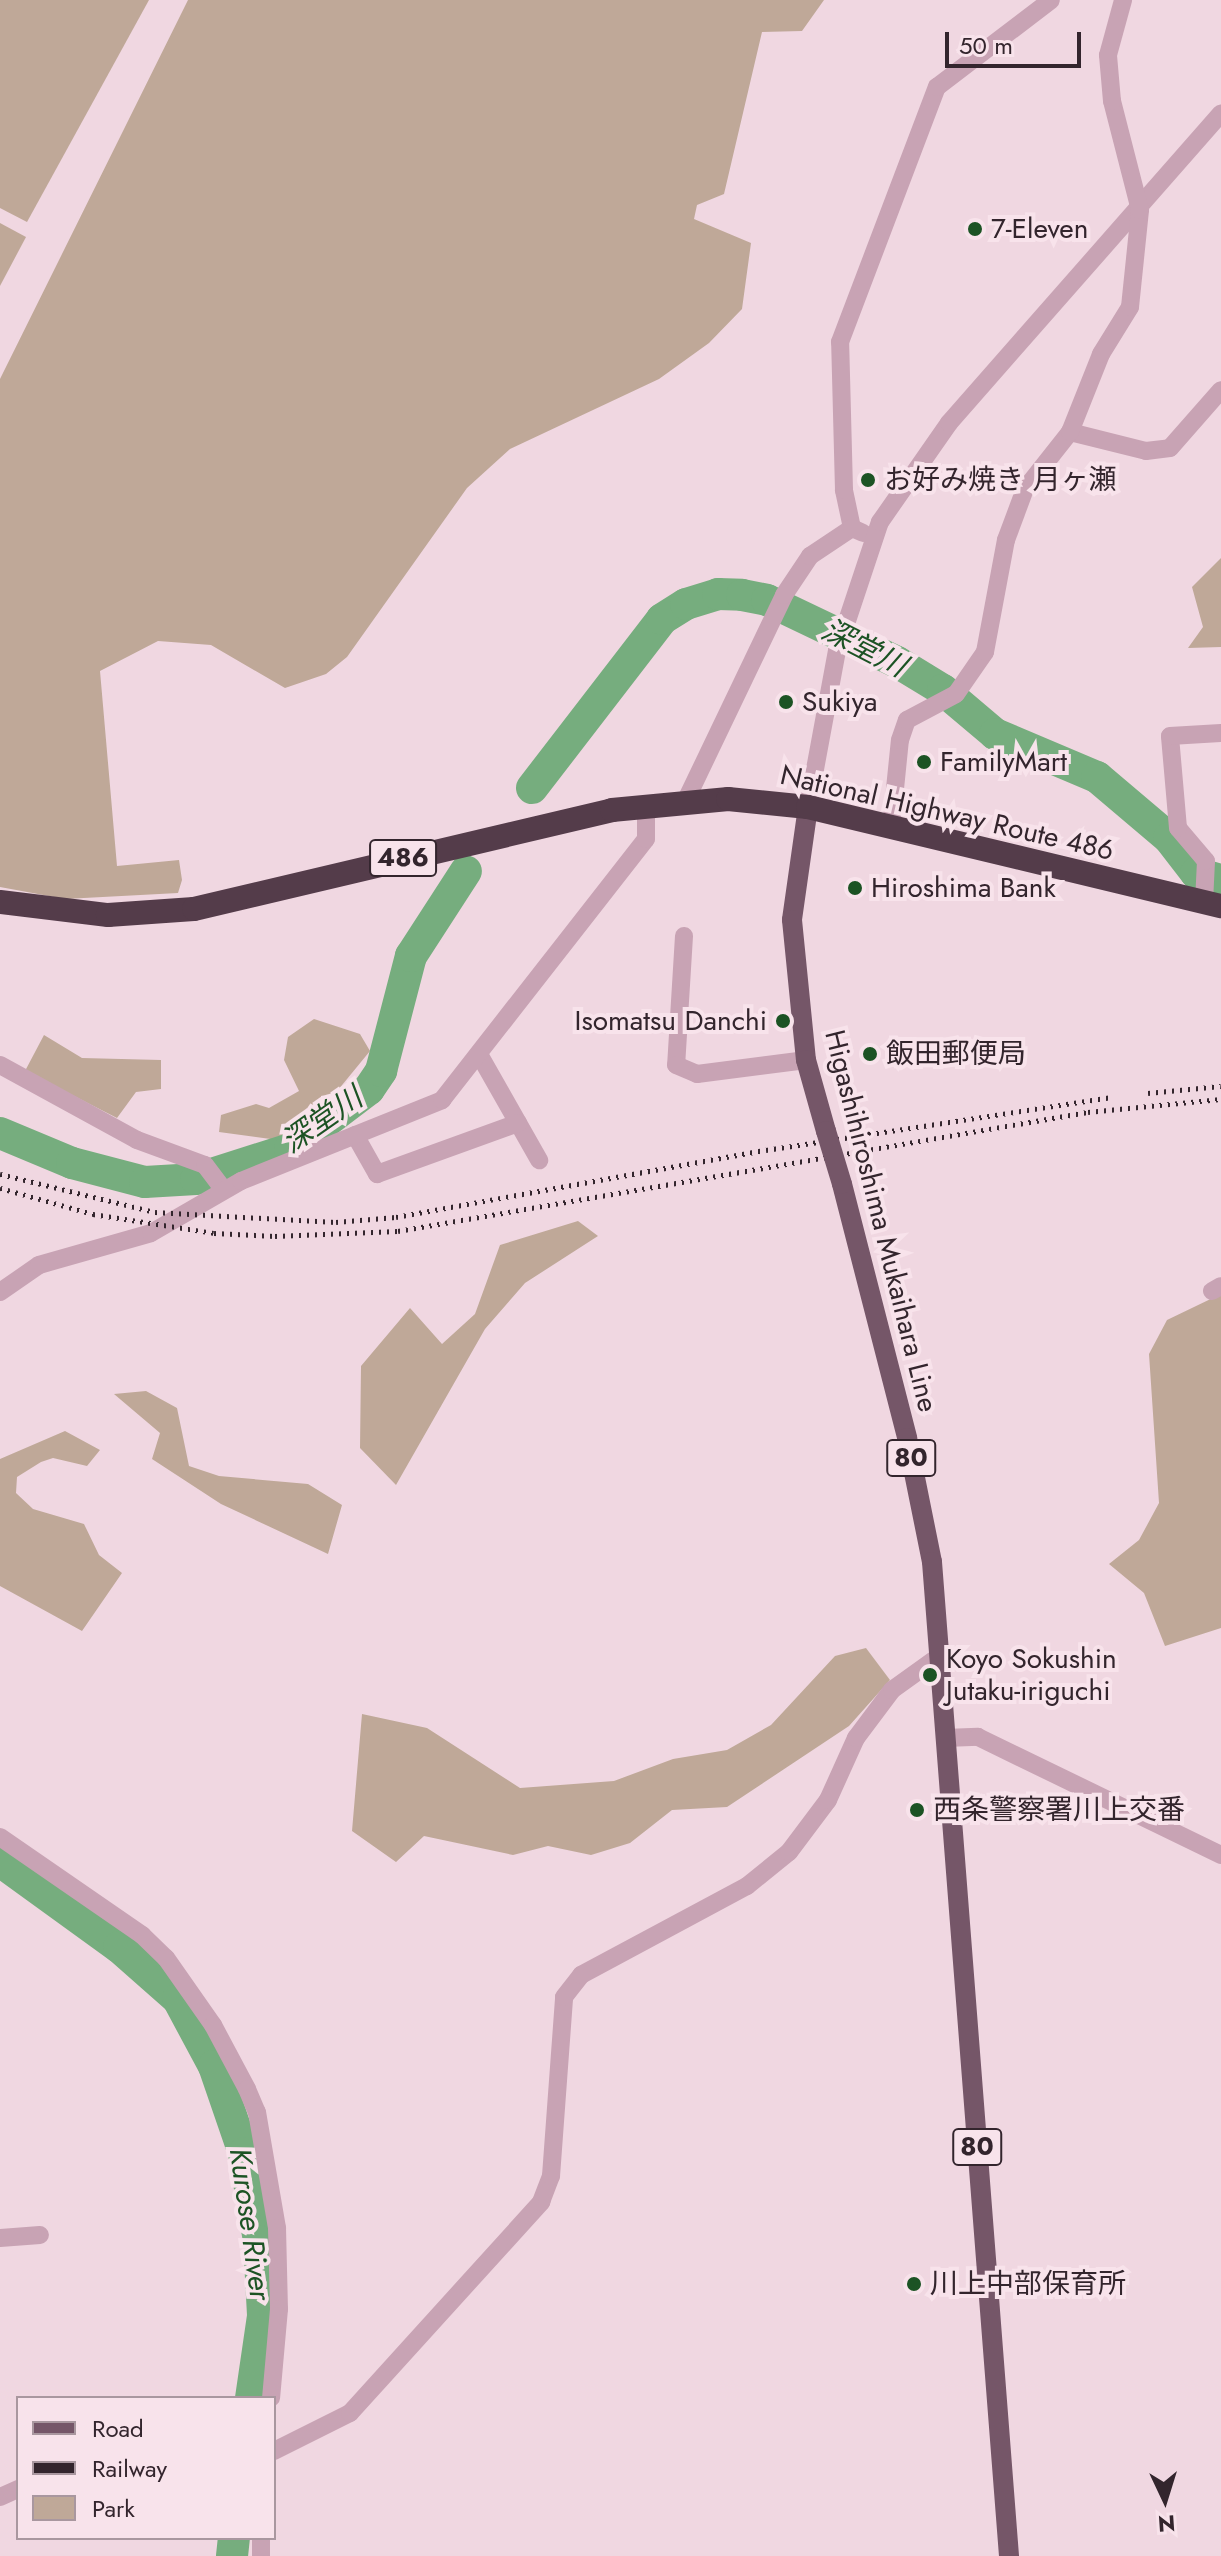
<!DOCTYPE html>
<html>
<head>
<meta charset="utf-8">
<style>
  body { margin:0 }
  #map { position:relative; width:1221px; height:2556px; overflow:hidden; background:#f0d7e1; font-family:Jost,"Noto Sans JP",sans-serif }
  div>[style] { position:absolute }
  .green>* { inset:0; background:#bfa898 }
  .river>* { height:32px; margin:-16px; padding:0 16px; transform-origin:16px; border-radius:16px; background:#76ad7e }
  .minor>* { height:18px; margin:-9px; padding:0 9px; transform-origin:9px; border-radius:9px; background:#c8a3b4 }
  .major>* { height:20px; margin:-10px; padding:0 10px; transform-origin:10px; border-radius:10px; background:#755668 }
  .highway>* { height:24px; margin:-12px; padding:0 12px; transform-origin:12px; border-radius:12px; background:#543c4a }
  .rail>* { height:5px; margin-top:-2.5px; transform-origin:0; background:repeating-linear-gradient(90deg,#33252d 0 2px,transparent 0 8px) }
  .major-bridge>* { height:20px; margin:-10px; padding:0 10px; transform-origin:10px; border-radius:10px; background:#755668 }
  .dots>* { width:22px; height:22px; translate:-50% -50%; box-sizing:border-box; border:4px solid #f8e3eb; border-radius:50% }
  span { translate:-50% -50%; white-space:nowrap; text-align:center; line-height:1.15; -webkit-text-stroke:8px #f8e3eb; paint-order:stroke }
  .shield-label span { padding:2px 6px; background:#f8e3eb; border:2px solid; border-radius:6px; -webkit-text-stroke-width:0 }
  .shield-label { font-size:26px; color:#33252d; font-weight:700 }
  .poi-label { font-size:28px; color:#33252d }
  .left { translate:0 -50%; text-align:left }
  .right { translate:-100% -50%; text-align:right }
  .street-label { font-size:28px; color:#33252d }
  .water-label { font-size:30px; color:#1c5324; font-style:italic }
  .legend { position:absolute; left:16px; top:2396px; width:260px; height:144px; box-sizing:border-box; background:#f8e3eb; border:2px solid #a9979f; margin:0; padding:10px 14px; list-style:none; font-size:24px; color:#33252d }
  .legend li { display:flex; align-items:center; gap:16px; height:40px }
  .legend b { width:40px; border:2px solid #a9979f }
  .north { position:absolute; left:1125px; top:2460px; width:80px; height:80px; -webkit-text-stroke:6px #f8e3eb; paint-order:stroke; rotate:176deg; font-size:22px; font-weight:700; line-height:32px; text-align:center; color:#33252d }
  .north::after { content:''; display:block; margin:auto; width:28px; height:36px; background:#33252d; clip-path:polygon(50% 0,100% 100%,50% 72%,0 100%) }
  .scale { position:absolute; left:945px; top:32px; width:136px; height:36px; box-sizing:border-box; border:4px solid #33252d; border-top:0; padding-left:10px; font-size:24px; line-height:28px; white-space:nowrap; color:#33252d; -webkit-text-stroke:6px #f8e3eb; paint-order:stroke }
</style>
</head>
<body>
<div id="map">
  <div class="green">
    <i style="clip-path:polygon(0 0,149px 0,27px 222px,0 208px)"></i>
    <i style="clip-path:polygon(188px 0,824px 0,802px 31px,762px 32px,724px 194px,697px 205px,694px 219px,751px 243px,742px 309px,709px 343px,659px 379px,510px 449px,467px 488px,347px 657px,326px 674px,285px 688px,211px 645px,158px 641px,100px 671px,117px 866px,179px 860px,182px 880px,178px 893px,65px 899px,0 887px,0 379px)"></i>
    <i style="clip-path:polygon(0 223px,26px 237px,0 286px)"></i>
    <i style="clip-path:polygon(1221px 558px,1221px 647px,1188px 648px,1203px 627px,1192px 587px)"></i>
    <i style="clip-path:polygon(314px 1019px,360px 1034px,370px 1051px,306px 1129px,278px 1140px,219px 1132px,221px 1115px,256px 1104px,269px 1108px,299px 1091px,284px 1060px,288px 1037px)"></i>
    <i style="clip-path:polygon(44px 1035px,82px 1058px,161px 1060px,161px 1089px,136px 1092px,117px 1118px,25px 1071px)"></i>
    <i style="clip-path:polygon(578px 1221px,598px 1236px,525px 1283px,485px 1329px,396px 1485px,360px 1448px,361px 1366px,410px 1308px,442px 1344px,475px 1314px,500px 1245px)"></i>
    <i style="clip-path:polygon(1221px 1294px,1221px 1628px,1165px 1646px,1144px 1593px,1109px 1564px,1139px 1540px,1159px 1503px,1149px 1354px,1167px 1320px)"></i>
    <i style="clip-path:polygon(146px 1391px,177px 1408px,189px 1466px,219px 1476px,308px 1484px,342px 1505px,328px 1554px,221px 1504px,152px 1459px,160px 1433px,114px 1394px)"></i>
    <i style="clip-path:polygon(65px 1431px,100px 1450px,87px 1466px,53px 1458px,41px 1462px,17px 1477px,16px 1493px,33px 1509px,84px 1524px,99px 1555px,122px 1573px,82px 1631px,0 1586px,0 1459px)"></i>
    <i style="clip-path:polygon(866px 1648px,890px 1680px,849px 1726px,727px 1807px,672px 1810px,630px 1843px,591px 1855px,548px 1846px,513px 1855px,424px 1836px,396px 1862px,352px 1831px,362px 1714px,427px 1728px,520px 1788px,614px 1781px,673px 1759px,727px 1750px,771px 1725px,835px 1656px)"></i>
  </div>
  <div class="river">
    <i style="left:532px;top:788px;width:213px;rotate:-52.4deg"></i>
    <i style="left:662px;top:619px;width:28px;rotate:-32deg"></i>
    <i style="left:686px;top:604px;width:34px;rotate:-17deg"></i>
    <i style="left:718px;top:594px;width:24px;rotate:2deg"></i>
    <i style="left:742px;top:595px;width:25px;rotate:11deg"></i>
    <i style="left:767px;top:600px;width:144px;rotate:25.5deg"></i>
    <i style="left:897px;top:662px;width:54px;rotate:31.3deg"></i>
    <i style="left:943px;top:690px;width:68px;rotate:40.2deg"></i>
    <i style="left:995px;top:734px;width:111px;rotate:22.9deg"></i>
    <i style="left:1097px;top:777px;width:94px;rotate:40.3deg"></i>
    <i style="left:1169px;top:838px;width:44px;rotate:52.4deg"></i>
    <i style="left:1196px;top:873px;width:26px;rotate:16deg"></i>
    <i style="left:0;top:1133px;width:78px;rotate:22.6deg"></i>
    <i style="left:72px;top:1163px;width:75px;rotate:14.6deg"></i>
    <i style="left:145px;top:1182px;width:51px;rotate:-3.4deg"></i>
    <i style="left:196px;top:1179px;width:99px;rotate:-17.7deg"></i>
    <i style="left:290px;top:1149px;width:99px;rotate:-37.2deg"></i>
    <i style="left:369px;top:1089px;width:22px;rotate:-56deg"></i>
    <i style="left:381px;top:1071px;width:119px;rotate:-75.4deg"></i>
    <i style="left:411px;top:956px;width:101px;rotate:-57.1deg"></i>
    <i style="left:0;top:1861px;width:147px;rotate:35.9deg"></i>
    <i style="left:119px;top:1947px;width:79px;rotate:41.4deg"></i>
    <i style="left:178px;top:1999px;width:76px;rotate:61.8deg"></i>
    <i style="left:214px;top:2066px;width:92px;rotate:71deg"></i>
    <i style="left:244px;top:2153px;width:89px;rotate:80.3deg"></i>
    <i style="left:259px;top:2241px;width:75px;rotate:86.9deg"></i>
    <i style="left:263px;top:2316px;width:83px;rotate:98.3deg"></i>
    <i style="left:232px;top:2556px;width:18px;rotate:-84deg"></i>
  </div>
  <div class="minor">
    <i style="left:1070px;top:432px;width:78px;rotate:14deg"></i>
    <i style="left:1146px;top:451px;width:24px;rotate:-7deg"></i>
    <i style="left:1170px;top:448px;width:77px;rotate:-48.7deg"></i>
    <i style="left:852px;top:528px;width:39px;rotate:-102deg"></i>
    <i style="left:844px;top:490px;width:148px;rotate:-91.5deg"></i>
    <i style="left:840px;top:342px;width:273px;rotate:-69.2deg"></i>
    <i style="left:937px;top:87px;width:143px;rotate:-37.3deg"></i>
    <i style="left:686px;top:800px;width:227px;rotate:-64.4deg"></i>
    <i style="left:784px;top:595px;width:47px;rotate:-56.3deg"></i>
    <i style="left:810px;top:556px;width:50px;rotate:-33.7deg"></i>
    <i style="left:852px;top:528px;width:12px;rotate:24deg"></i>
    <i style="left:808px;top:807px;width:159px;rotate:-79.5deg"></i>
    <i style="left:837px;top:651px;width:136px;rotate:-71.6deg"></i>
    <i style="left:880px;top:522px;width:121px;rotate:-55.1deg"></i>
    <i style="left:949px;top:423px;width:412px;rotate:-48.7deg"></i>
    <i style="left:891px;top:828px;width:88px;rotate:-84.2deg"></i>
    <i style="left:900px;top:740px;width:21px;rotate:-71deg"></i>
    <i style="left:907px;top:720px;width:55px;rotate:-28deg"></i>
    <i style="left:956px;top:694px;width:51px;rotate:-55.4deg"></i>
    <i style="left:985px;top:652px;width:114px;rotate:-79.4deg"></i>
    <i style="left:1006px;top:540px;width:54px;rotate:-69.6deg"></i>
    <i style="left:1025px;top:489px;width:73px;rotate:-51.7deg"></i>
    <i style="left:1070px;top:432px;width:84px;rotate:-68.3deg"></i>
    <i style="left:1101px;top:354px;width:55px;rotate:-58.3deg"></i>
    <i style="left:1130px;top:307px;width:98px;rotate:-84.1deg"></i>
    <i style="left:1140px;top:210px;width:113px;rotate:-104.4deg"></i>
    <i style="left:1112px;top:101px;width:46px;rotate:-95deg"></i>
    <i style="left:1108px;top:55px;width:57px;rotate:-74.7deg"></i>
    <i style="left:1204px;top:902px;width:41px;rotate:-87.2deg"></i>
    <i style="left:1206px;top:861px;width:43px;rotate:-130.3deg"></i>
    <i style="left:1178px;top:828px;width:92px;rotate:-95deg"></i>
    <i style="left:1170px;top:736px;width:51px;rotate:-3.4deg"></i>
    <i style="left:684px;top:936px;width:129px;rotate:93.5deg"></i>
    <i style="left:676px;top:1065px;width:23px;rotate:23deg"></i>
    <i style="left:697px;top:1074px;width:110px;rotate:-7.3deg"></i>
    <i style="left:480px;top:1056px;width:120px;rotate:60.4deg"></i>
    <i style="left:0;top:1065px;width:156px;rotate:28.7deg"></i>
    <i style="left:137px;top:1140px;width:72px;rotate:20.2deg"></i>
    <i style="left:205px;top:1165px;width:31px;rotate:53deg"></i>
    <i style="left:355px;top:1135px;width:45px;rotate:60.6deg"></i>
    <i style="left:377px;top:1174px;width:150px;rotate:-19.9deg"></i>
    <i style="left:1212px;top:1291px;width:10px;rotate:-29deg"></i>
    <i style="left:0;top:1292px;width:47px;rotate:-34.7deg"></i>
    <i style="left:39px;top:1265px;width:116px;rotate:-15.9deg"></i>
    <i style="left:151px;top:1233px;width:104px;rotate:-30deg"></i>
    <i style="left:241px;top:1181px;width:217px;rotate:-21.9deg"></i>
    <i style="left:442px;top:1100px;width:331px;rotate:-52deg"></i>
    <i style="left:646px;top:839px;width:34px;rotate:-90deg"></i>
    <i style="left:945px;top:1738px;width:33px;rotate:-2deg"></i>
    <i style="left:978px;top:1737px;width:270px;rotate:25.9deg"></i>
    <i style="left:0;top:1837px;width:173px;rotate:34.6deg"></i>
    <i style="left:142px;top:1935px;width:33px;rotate:44deg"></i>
    <i style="left:166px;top:1958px;width:82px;rotate:55deg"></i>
    <i style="left:213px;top:2025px;width:72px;rotate:62deg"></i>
    <i style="left:247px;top:2089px;width:25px;rotate:67deg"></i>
    <i style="left:257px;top:2112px;width:118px;rotate:80.2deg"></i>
    <i style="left:277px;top:2228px;width:81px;rotate:88.6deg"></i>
    <i style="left:279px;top:2309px;width:89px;rotate:95.1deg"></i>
    <i style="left:0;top:2238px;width:40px;rotate:-4.3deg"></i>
    <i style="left:274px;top:2451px;width:85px;rotate:-26.6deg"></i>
    <i style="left:350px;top:2413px;width:285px;rotate:-47.8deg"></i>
    <i style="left:541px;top:2202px;width:28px;rotate:-69deg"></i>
    <i style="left:551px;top:2176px;width:179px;rotate:-85.8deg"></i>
    <i style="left:564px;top:1997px;width:28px;rotate:-52deg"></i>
    <i style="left:581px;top:1975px;width:188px;rotate:-28.2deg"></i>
    <i style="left:747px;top:1886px;width:54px;rotate:-39deg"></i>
    <i style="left:789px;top:1852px;width:65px;rotate:-53.1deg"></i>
    <i style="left:828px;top:1800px;width:68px;rotate:-65.7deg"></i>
    <i style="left:856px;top:1738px;width:60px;rotate:-53.1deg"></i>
    <i style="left:892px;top:1690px;width:57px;rotate:-35.7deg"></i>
    <i style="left:0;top:2497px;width:20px;rotate:-24deg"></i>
    <i style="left:261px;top:2556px;width:18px;rotate:-90deg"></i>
  </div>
  <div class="major">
    <i style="left:808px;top:807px;width:114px;rotate:98.1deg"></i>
    <i style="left:792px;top:920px;width:141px;rotate:84.3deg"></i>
    <i style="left:806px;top:1060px;width:74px;rotate:74.3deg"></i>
    <i style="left:842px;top:1184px;width:262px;rotate:75.6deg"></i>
    <i style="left:907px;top:1438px;width:126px;rotate:78.6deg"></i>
    <i style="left:932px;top:1562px;width:997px;rotate:85.57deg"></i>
  </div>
  <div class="highway">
    <i style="left:0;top:902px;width:109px;rotate:6.9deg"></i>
    <i style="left:108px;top:915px;width:86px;rotate:-4deg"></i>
    <i style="left:194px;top:909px;width:430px;rotate:-13.3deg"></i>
    <i style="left:612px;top:810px;width:117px;rotate:-5.4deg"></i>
    <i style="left:728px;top:799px;width:80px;rotate:5.7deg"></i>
    <i style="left:808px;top:807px;width:425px;rotate:13.5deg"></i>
  </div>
  <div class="rail">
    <i style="left:1148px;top:1093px;width:73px;rotate:-5.5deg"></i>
    <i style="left:0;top:1174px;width:160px;rotate:13.8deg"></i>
    <i style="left:155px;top:1212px;width:181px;rotate:3.2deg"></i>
    <i style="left:336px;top:1222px;width:60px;rotate:-4.8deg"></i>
    <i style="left:396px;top:1217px;width:376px;rotate:-10.3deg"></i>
    <i style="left:766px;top:1150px;width:350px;rotate:-8.7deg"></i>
    <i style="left:0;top:1188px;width:97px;rotate:15.6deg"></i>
    <i style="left:93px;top:1214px;width:122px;rotate:8.9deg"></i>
    <i style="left:214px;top:1233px;width:61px;rotate:2.8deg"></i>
    <i style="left:275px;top:1236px;width:123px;rotate:-2.3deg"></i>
    <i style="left:398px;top:1231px;width:700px;rotate:-9.79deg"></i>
    <i style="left:1088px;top:1112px;width:134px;rotate:-5.6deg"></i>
  </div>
  <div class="major-bridge">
    <i style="left:826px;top:1131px;width:55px;rotate:73.2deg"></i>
  </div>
  <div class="dots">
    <i style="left:975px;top:229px;background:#1c5324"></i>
    <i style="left:868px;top:480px;background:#1c5324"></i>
    <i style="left:786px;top:702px;background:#1c5324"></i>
    <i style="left:924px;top:762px;background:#1c5324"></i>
    <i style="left:855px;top:888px;background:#1c5324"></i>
    <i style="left:783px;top:1021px;background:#1c5324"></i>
    <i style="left:870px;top:1054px;background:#1c5324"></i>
    <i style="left:930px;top:1675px;background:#1c5324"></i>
    <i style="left:917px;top:1810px;background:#1c5324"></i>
    <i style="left:914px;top:2284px;background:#1c5324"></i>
  </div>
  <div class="shield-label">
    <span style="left:403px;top:858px">486</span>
    <span style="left:911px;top:1458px">80</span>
    <span style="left:977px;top:2147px">80</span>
  </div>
  <div class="poi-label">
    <span class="left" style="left:991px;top:229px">7-Eleven</span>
    <span class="left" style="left:884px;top:480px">お好み焼き 月ヶ瀬</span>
    <span class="left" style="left:802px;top:702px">Sukiya</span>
    <span class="left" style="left:940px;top:762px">FamilyMart</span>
    <span class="left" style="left:871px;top:888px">Hiroshima Bank</span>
    <span class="right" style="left:767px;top:1021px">Isomatsu Danchi</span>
    <span class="left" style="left:886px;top:1054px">飯田郵便局</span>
    <span class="left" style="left:946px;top:1675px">Koyo Sokushin<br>Jutaku-iriguchi</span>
    <span class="left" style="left:933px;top:1810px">西条警察署川上交番</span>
    <span class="left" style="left:930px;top:2284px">川上中部保育所</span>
  </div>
  <div class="street-label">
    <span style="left:947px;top:813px;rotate:13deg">National Highway Route 486</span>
    <span style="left:881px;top:1221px;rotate:76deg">Higashihiroshima Mukaihara Line</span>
  </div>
  <div class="water-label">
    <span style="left:864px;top:648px;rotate:27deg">深堂川</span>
    <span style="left:322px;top:1120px;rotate:-35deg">深堂川</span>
    <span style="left:250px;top:2224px;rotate:82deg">Kurose River</span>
  </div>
  <ul class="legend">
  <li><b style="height:10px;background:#755668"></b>Road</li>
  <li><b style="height:10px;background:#33252d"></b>Railway</li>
  <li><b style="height:22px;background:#bfa898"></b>Park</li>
  </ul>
  <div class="north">N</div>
  <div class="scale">50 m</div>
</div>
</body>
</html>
